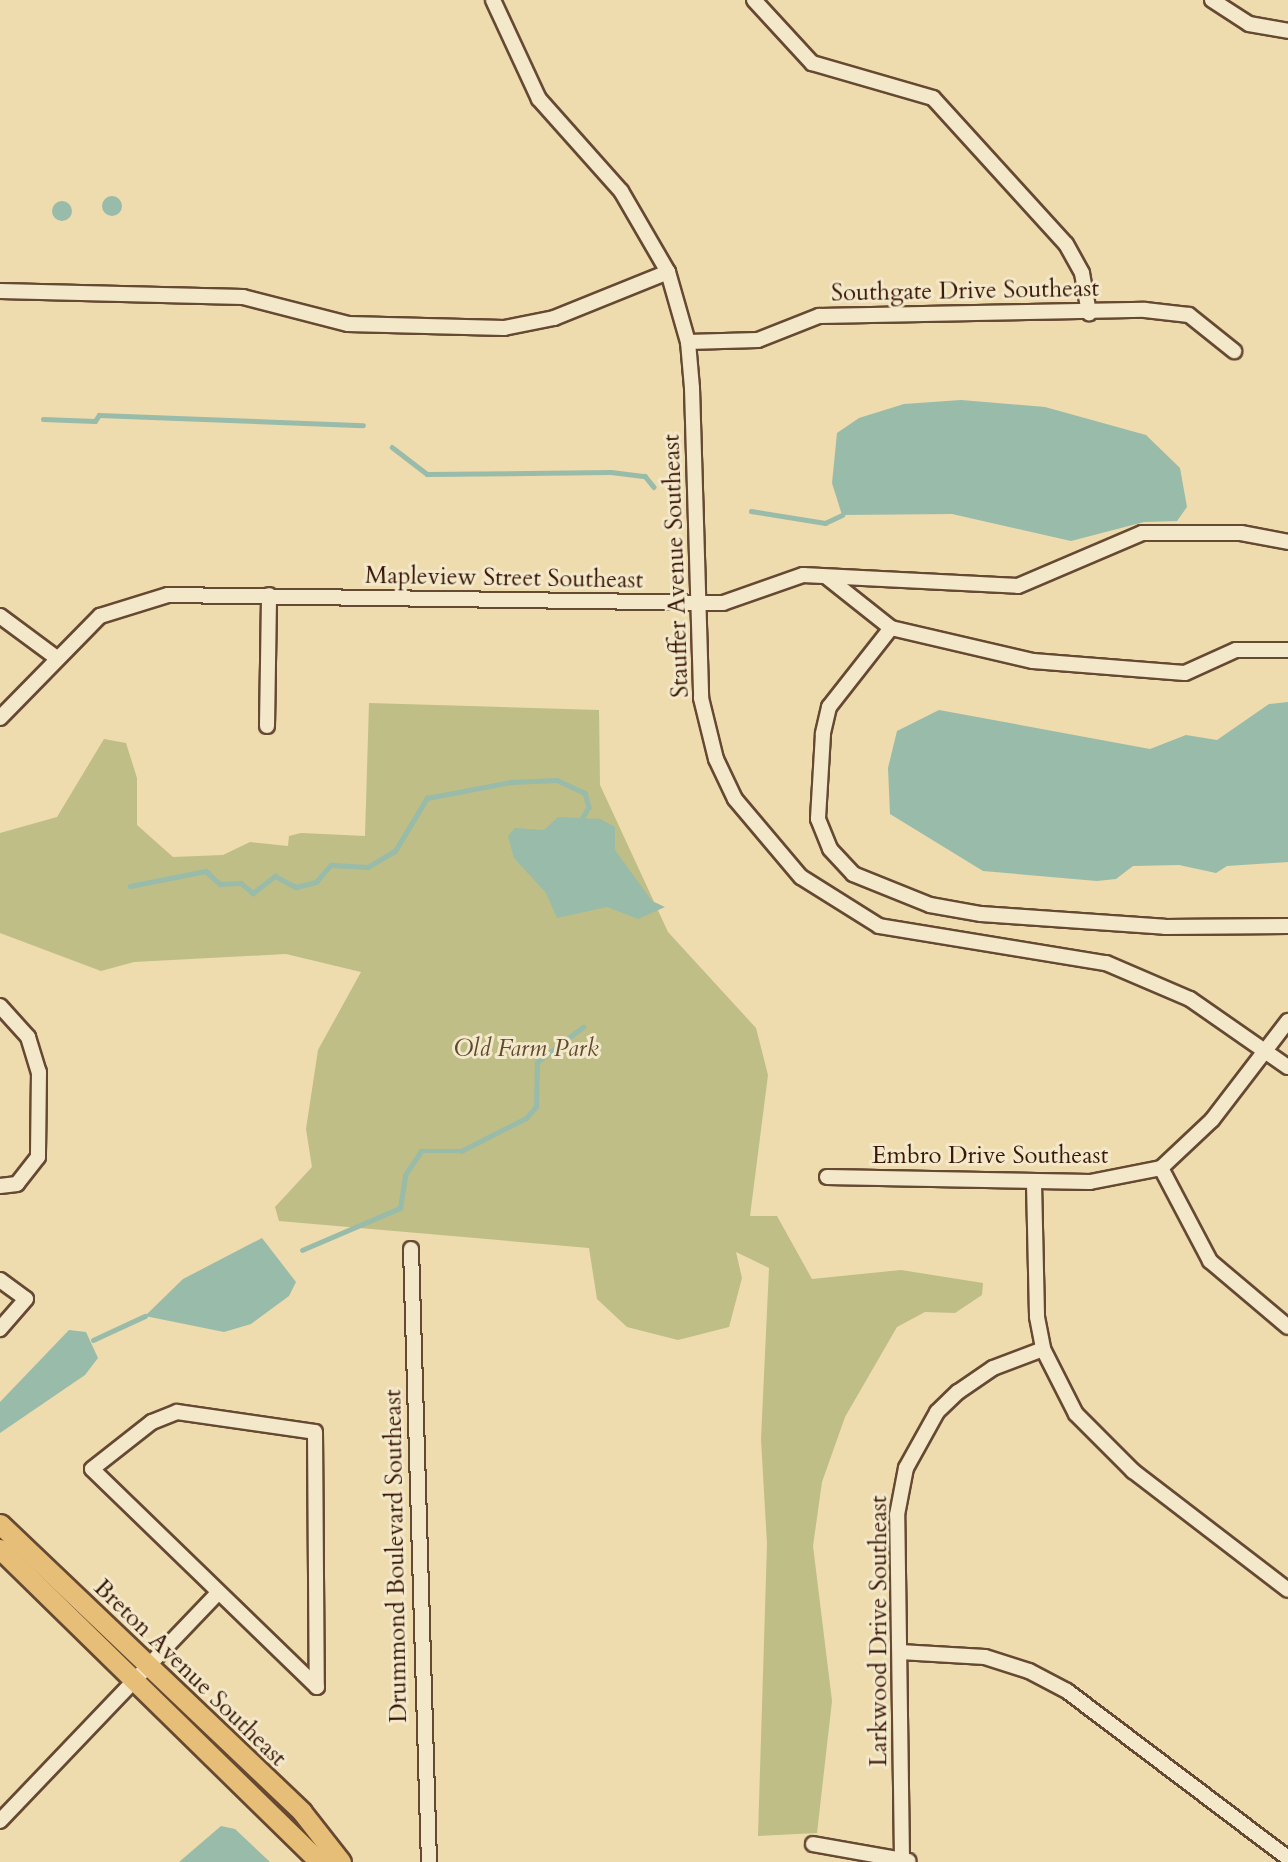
<!DOCTYPE html>
<html>
<head>
<meta charset="utf-8">
<style>
  body { margin:0 }
  #map { position:relative; width:1288px; height:1862px; overflow:hidden; background:#eedbae; font-family:Cardo,serif }
  div>[style] { position:absolute }
  .green>* { inset:0; background:#bebe86 }
  .water>* { inset:0; background:#99bba9 }
  .round { border-radius:50% }
  .stream>* { height:4.5px; margin:-2.25px; padding:0 2.25px; transform-origin:2.25px; border-radius:2.25px; background:#99bba9 }
  .roads { filter:drop-shadow(2px 0 #664932) drop-shadow(-2px 0 #664932) drop-shadow(0 2px #664932) drop-shadow(0 -2px #664932) }
  .minor>* { height:14px; margin:-7px; padding:0 7px; transform-origin:7px; border-radius:7px; background:#f4e8ca }
  .major>* { height:19px; margin:-9.5px; padding:0 9.5px; transform-origin:9.5px; border-radius:9.5px; background:#e7be77 }
  span { translate:-50% -50%; white-space:nowrap; text-align:center; line-height:1.15; -webkit-text-stroke:6px #f4e8ca; paint-order:stroke }
  .street-label { font-size:24px; color:#381809 }
  .park-label { font-size:24px; color:#604a2e; font-style:italic }
</style>
</head>
<body>
<div id="map">
  <div class="green">
    <i style="clip-path:polygon(369px 703px,599px 710px,600px 785px,668px 932px,756px 1028px,768px 1075px,750px 1216px,777px 1216px,812px 1279px,901px 1270px,983px 1283px,982px 1295px,955px 1313px,925px 1312px,897px 1327px,845px 1417px,822px 1482px,813px 1546px,832px 1701px,817px 1833px,758px 1836px,767px 1544px,761px 1439px,769px 1268px,736px 1252px,742px 1278px,729px 1327px,678px 1340px,627px 1327px,597px 1299px,589px 1248px,279px 1221px,275px 1207px,312px 1167px,306px 1129px,318px 1050px,361px 972px,286px 954px,134px 962px,101px 971px,0 933px,0 833px,57px 817px,104px 739px,126px 743px,137px 778px,137px 825px,173px 857px,223px 855px,250px 842px,288px 846px,289px 836px,301px 833px,365px 836px)"></i>
  </div>
  <div class="water">
    <i class="round" style="left:102px;top:196px;width:20px;height:20px"></i>
    <i class="round" style="left:52px;top:201px;width:20px;height:20px"></i>
    <i style="clip-path:polygon(961px 400px,1045px 407px,1146px 435px,1180px 468px,1187px 507px,1177px 521px,1144px 522px,1071px 541px,952px 514px,842px 515px,832px 483px,837px 433px,859px 418px,904px 404px)"></i>
    <i style="clip-path:polygon(1288px 702px,1288px 862px,1227px 866px,1216px 873px,1179px 865px,1133px 866px,1116px 879px,1097px 881px,983px 871px,890px 814px,888px 768px,897px 731px,939px 710px,1150px 749px,1186px 735px,1217px 740px,1269px 704px)"></i>
    <i style="clip-path:polygon(558px 817px,600px 819px,615px 827px,615px 850px,652px 901px,665px 907px,638px 919px,607px 907px,557px 918px,546px 893px,514px 858px,508px 836px,515px 828px,544px 830px)"></i>
    <i style="clip-path:polygon(262px 1238px,296px 1282px,289px 1296px,251px 1324px,224px 1332px,145px 1316px,183px 1279px)"></i>
    <i style="clip-path:polygon(69px 1330px,86px 1332px,98px 1358px,85px 1375px,0 1433px,0 1402px)"></i>
    <i style="clip-path:polygon(221px 1826px,235px 1829px,270px 1862px,179px 1862px)"></i>
  </div>
  <div class="stream">
    <i style="left:43px;top:419px;width:52px;rotate:2.2deg"></i>
    <i style="left:95px;top:421px;width:7px;rotate:-56deg"></i>
    <i style="left:99px;top:415px;width:264px;rotate:2.2deg"></i>
    <i style="left:392px;top:447px;width:44px;rotate:37.6deg"></i>
    <i style="left:427px;top:474px;width:184px;rotate:-0.6deg"></i>
    <i style="left:611px;top:472px;width:34px;rotate:7deg"></i>
    <i style="left:645px;top:476px;width:14px;rotate:51deg"></i>
    <i style="left:751px;top:511px;width:75px;rotate:9.2deg"></i>
    <i style="left:825px;top:523px;width:19px;rotate:-25deg"></i>
    <i style="left:130px;top:886px;width:77px;rotate:-11.2deg"></i>
    <i style="left:206px;top:871px;width:19px;rotate:43deg"></i>
    <i style="left:220px;top:884px;width:21px;rotate:-3deg"></i>
    <i style="left:241px;top:883px;width:16px;rotate:40deg"></i>
    <i style="left:253px;top:893px;width:28px;rotate:-38deg"></i>
    <i style="left:275px;top:876px;width:24px;rotate:28deg"></i>
    <i style="left:296px;top:887px;width:21px;rotate:-14deg"></i>
    <i style="left:316px;top:882px;width:23px;rotate:-49deg"></i>
    <i style="left:331px;top:865px;width:37px;rotate:3deg"></i>
    <i style="left:368px;top:867px;width:31px;rotate:-31deg"></i>
    <i style="left:395px;top:851px;width:62px;rotate:-58.9deg"></i>
    <i style="left:427px;top:798px;width:86px;rotate:-10.8deg"></i>
    <i style="left:511px;top:782px;width:46px;rotate:-2.5deg"></i>
    <i style="left:557px;top:780px;width:31px;rotate:25deg"></i>
    <i style="left:585px;top:793px;width:15px;rotate:74deg"></i>
    <i style="left:589px;top:807px;width:16px;rotate:120deg"></i>
    <i style="left:302px;top:1250px;width:107px;rotate:-23.2deg"></i>
    <i style="left:400px;top:1208px;width:33px;rotate:-81deg"></i>
    <i style="left:405px;top:1175px;width:29px;rotate:-56deg"></i>
    <i style="left:421px;top:1151px;width:40px"></i>
    <i style="left:461px;top:1151px;width:73px;rotate:-26.9deg"></i>
    <i style="left:526px;top:1118px;width:15px;rotate:-48deg"></i>
    <i style="left:536px;top:1107px;width:45px;rotate:-88.7deg"></i>
    <i style="left:537px;top:1062px;width:58px;rotate:-37.3deg"></i>
    <i style="left:93px;top:1340px;width:57px;rotate:-24.8deg"></i>
  </div>
  <div class="roads">
    <div class="minor">
      <i style="left:493px;top:0;width:109px;rotate:65.1deg"></i>
      <i style="left:539px;top:99px;width:123px;rotate:48.3deg"></i>
      <i style="left:621px;top:191px;width:94px;rotate:59.9deg"></i>
      <i style="left:668px;top:272px;width:73px;rotate:74.1deg"></i>
      <i style="left:688px;top:342px;width:46px;rotate:85deg"></i>
      <i style="left:692px;top:388px;width:310px;rotate:88.3deg"></i>
      <i style="left:701px;top:698px;width:63px;rotate:76.2deg"></i>
      <i style="left:716px;top:759px;width:44px;rotate:64.6deg"></i>
      <i style="left:735px;top:799px;width:102px;rotate:49.8deg"></i>
      <i style="left:801px;top:877px;width:92px;rotate:32.1deg"></i>
      <i style="left:879px;top:926px;width:230px;rotate:9.3deg"></i>
      <i style="left:1106px;top:963px;width:91px;rotate:23.2deg"></i>
      <i style="left:1190px;top:999px;width:119px;rotate:34.8deg"></i>
      <i style="left:754px;top:0;width:86px;rotate:47.4deg"></i>
      <i style="left:812px;top:63px;width:126px;rotate:16.1deg"></i>
      <i style="left:933px;top:98px;width:197px;rotate:47.7deg"></i>
      <i style="left:1066px;top:244px;width:33px;rotate:61deg"></i>
      <i style="left:1082px;top:273px;width:41px;rotate:80.1deg"></i>
      <i style="left:1212px;top:0;width:44px;rotate:33deg"></i>
      <i style="left:1249px;top:24px;width:40px;rotate:10deg"></i>
      <i style="left:0;top:291px;width:243px;rotate:1.4deg"></i>
      <i style="left:243px;top:297px;width:108px;rotate:14.4deg"></i>
      <i style="left:348px;top:324px;width:156px;rotate:1.5deg"></i>
      <i style="left:504px;top:328px;width:51px;rotate:-11.3deg"></i>
      <i style="left:554px;top:318px;width:123px;rotate:-22deg"></i>
      <i style="left:688px;top:342px;width:70px;rotate:-1.6deg"></i>
      <i style="left:758px;top:340px;width:66px;rotate:-21.5deg"></i>
      <i style="left:819px;top:316px;width:326px;rotate:-1.1deg"></i>
      <i style="left:1145px;top:310px;width:44px;rotate:6.5deg"></i>
      <i style="left:1189px;top:315px;width:58px;rotate:38.7deg"></i>
      <i style="left:828px;top:578px;width:80px;rotate:38.4deg"></i>
      <i style="left:891px;top:628px;width:146px;rotate:13.1deg"></i>
      <i style="left:1033px;top:661px;width:152px;rotate:4.5deg"></i>
      <i style="left:1185px;top:673px;width:56px;rotate:-24.3deg"></i>
      <i style="left:1236px;top:650px;width:52px"></i>
      <i style="left:0;top:616px;width:67px;rotate:36.5deg"></i>
      <i style="left:891px;top:628px;width:100px;rotate:128.1deg"></i>
      <i style="left:829px;top:707px;width:28px;rotate:103deg"></i>
      <i style="left:823px;top:734px;width:85px;rotate:93.4deg"></i>
      <i style="left:818px;top:819px;width:32px;rotate:68deg"></i>
      <i style="left:830px;top:849px;width:34px;rotate:47deg"></i>
      <i style="left:853px;top:874px;width:83px;rotate:21.9deg"></i>
      <i style="left:930px;top:905px;width:52px;rotate:10deg"></i>
      <i style="left:981px;top:914px;width:184px;rotate:4deg"></i>
      <i style="left:1165px;top:927px;width:123px;rotate:-0.5deg"></i>
      <i style="left:0;top:718px;width:143px;rotate:-45.6deg"></i>
      <i style="left:100px;top:616px;width:71px;rotate:-17.2deg"></i>
      <i style="left:168px;top:595px;width:555px;rotate:0.83deg"></i>
      <i style="left:723px;top:603px;width:85px;rotate:-19.3deg"></i>
      <i style="left:803px;top:575px;width:215px;rotate:2.9deg"></i>
      <i style="left:1018px;top:586px;width:135px;rotate:-23.1deg"></i>
      <i style="left:1142px;top:533px;width:99px"></i>
      <i style="left:1241px;top:533px;width:48px;rotate:10.8deg"></i>
      <i style="left:267px;top:726px;width:131px;rotate:-89.1deg"></i>
      <i style="left:0;top:1006px;width:42px;rotate:47.9deg"></i>
      <i style="left:28px;top:1037px;width:37px;rotate:73deg"></i>
      <i style="left:39px;top:1072px;width:85px;rotate:90.7deg"></i>
      <i style="left:38px;top:1157px;width:34px;rotate:128deg"></i>
      <i style="left:17px;top:1184px;width:17px;rotate:173deg"></i>
      <i style="left:1161px;top:1168px;width:105px;rotate:62.2deg"></i>
      <i style="left:1210px;top:1261px;width:102px;rotate:40.2deg"></i>
      <i style="left:827px;top:1177px;width:263px;rotate:1.1deg"></i>
      <i style="left:1090px;top:1182px;width:72px;rotate:-11.2deg"></i>
      <i style="left:1161px;top:1168px;width:70px;rotate:-43.3deg"></i>
      <i style="left:1212px;top:1120px;width:125px;rotate:-52.5deg"></i>
      <i style="left:1034px;top:1183px;width:134px;rotate:88.7deg"></i>
      <i style="left:1037px;top:1317px;width:33px;rotate:79deg"></i>
      <i style="left:1043px;top:1349px;width:73px;rotate:63.1deg"></i>
      <i style="left:1076px;top:1414px;width:81px;rotate:45deg"></i>
      <i style="left:1133px;top:1471px;width:195px;rotate:37.5deg"></i>
      <i style="left:411px;top:1249px;width:613px;rotate:88.32deg"></i>
      <i style="left:0;top:1280px;width:32px;rotate:36deg"></i>
      <i style="left:26px;top:1299px;width:40px;rotate:131deg"></i>
      <i style="left:177px;top:1412px;width:139px;rotate:8.2deg"></i>
      <i style="left:315px;top:1432px;width:255px;rotate:89.6deg"></i>
      <i style="left:317px;top:1687px;width:313px;rotate:-135.9deg"></i>
      <i style="left:92px;top:1469px;width:76px;rotate:-38.1deg"></i>
      <i style="left:152px;top:1422px;width:27px;rotate:-22deg"></i>
      <i style="left:900px;top:1652px;width:85px;rotate:3.4deg"></i>
      <i style="left:985px;top:1657px;width:46px;rotate:17.7deg"></i>
      <i style="left:1029px;top:1671px;width:43px;rotate:27.8deg"></i>
      <i style="left:1067px;top:1691px;width:277px;rotate:37.1deg"></i>
      <i style="left:0;top:1821px;width:314px;rotate:-46.3deg"></i>
      <i style="left:813px;top:1844px;width:97px;rotate:10.1deg"></i>
      <i style="left:902px;top:1858px;width:343px;rotate:-90.8deg"></i>
      <i style="left:897px;top:1515px;width:48px;rotate:-79.2deg"></i>
      <i style="left:906px;top:1468px;width:64px;rotate:-61deg"></i>
      <i style="left:937px;top:1412px;width:29px;rotate:-44deg"></i>
      <i style="left:958px;top:1392px;width:42px;rotate:-34.4deg"></i>
      <i style="left:993px;top:1368px;width:53px;rotate:-20.8deg"></i>
    </div>
    <div class="major">
      <i style="left:0;top:1524px;width:417px;rotate:43.6deg"></i>
      <i style="left:302px;top:1812px;width:63px;rotate:52deg"></i>
      <i style="left:0;top:1549px;width:448px;rotate:44.4deg"></i>
    </div>
  </div>
  <div class="street-label">
    <span style="left:965px;top:291px;rotate:-1deg">Southgate Drive Southeast</span>
    <span style="left:676px;top:566px;rotate:-92deg">Stauffer Avenue Southeast</span>
    <span style="left:504px;top:578px;rotate:1deg">Mapleview Street Southeast</span>
    <span style="left:990px;top:1156px">Embro Drive Southeast</span>
    <span style="left:396px;top:1556px;rotate:-91deg">Drummond Boulevard Southeast</span>
    <span style="left:879px;top:1631px;rotate:-90deg">Larkwood Drive Southeast</span>
    <span style="left:190px;top:1673px;rotate:44deg">Breton Avenue Southeast</span>
  </div>
  <div class="park-label">
    <span style="left:526px;top:1049px">Old Farm Park</span>
  </div>
</div>
</body>
</html>
